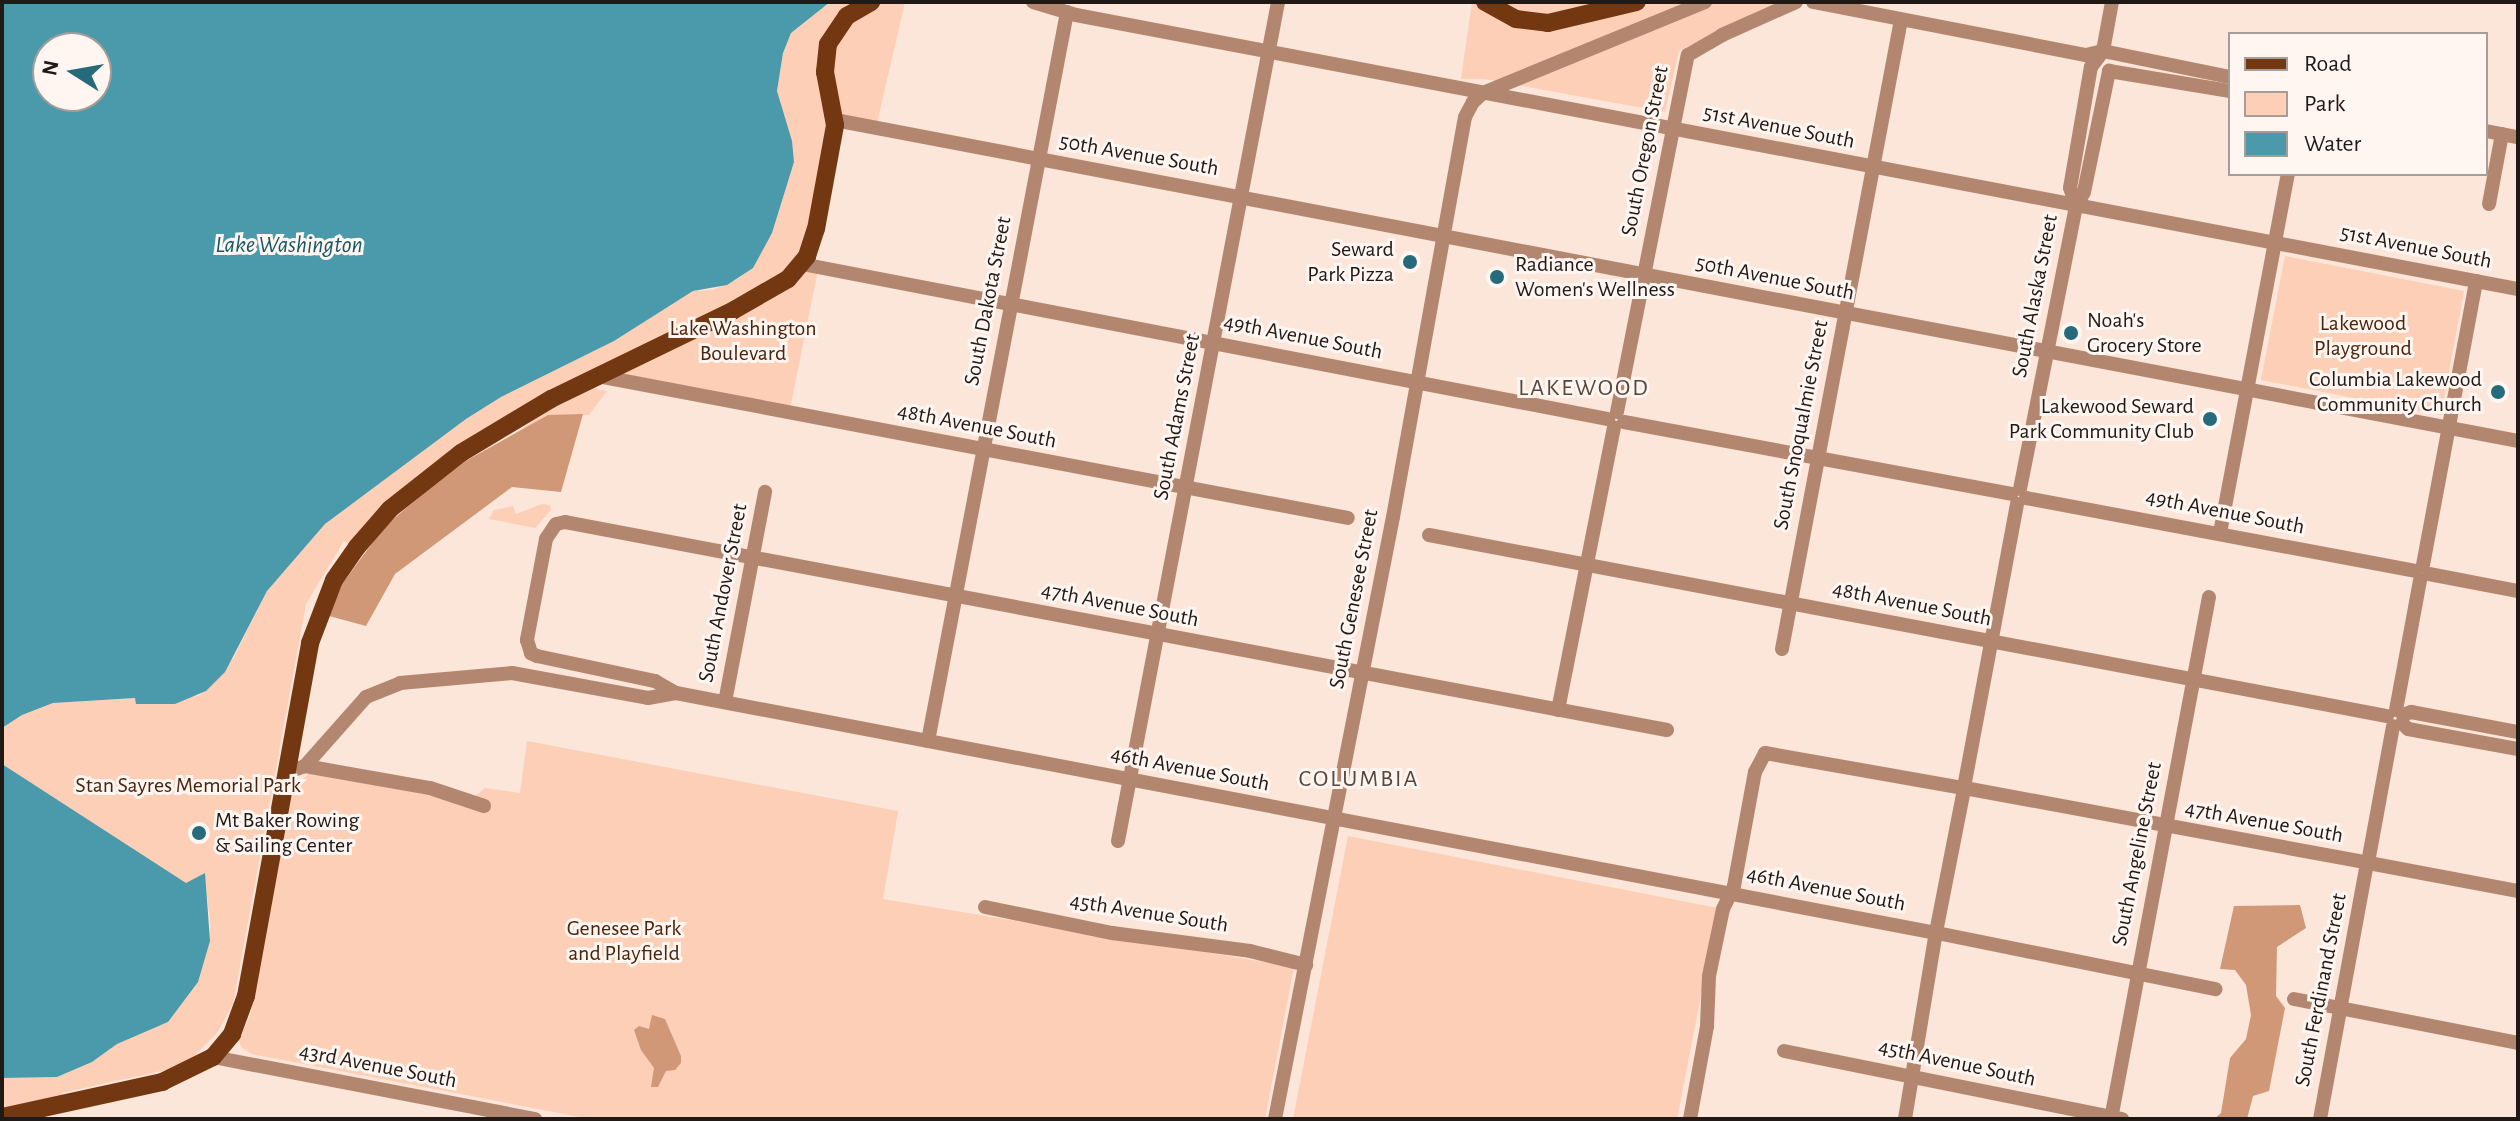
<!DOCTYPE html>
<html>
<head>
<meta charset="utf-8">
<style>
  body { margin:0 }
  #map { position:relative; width:2520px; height:1121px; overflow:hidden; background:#fce5d9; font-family:"Alegreya Sans",sans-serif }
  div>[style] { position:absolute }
  .green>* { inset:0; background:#fdcfb6 }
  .forest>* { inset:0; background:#d19878 }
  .water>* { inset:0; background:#4b9aac }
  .minor>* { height:14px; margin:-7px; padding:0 7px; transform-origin:7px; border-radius:7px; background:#b3876f }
  .major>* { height:18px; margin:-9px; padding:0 9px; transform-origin:9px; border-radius:9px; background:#733812 }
  .dots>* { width:22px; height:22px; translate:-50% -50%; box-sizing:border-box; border:4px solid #fff5f1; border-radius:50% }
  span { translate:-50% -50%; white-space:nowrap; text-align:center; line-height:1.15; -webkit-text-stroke:6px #fff5f1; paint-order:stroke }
  .street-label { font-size:22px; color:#211915 }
  .poi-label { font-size:22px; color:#211915 }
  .right { translate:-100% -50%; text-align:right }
  .left { translate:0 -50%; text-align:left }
  .park-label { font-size:22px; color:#4a240c }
  .water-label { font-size:24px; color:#165866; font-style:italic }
  .neighbourhood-label { font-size:24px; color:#59473d; letter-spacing:2px }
  .frame { position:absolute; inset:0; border:4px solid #211915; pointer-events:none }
  .legend { position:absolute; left:2228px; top:32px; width:260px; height:144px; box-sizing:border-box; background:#fff5f1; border:2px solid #a69d99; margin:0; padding:10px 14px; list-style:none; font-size:24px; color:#211915 }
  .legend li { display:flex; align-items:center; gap:16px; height:40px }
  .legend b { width:40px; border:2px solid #a69d99 }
  .north { position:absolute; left:32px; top:32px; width:80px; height:80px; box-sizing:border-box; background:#fff5f1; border:2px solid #a69d99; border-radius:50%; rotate:281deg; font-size:22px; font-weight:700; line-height:32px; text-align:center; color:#211915 }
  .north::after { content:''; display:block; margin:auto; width:28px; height:36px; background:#266b7b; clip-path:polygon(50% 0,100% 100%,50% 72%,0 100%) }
</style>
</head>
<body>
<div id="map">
  <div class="green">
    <i style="clip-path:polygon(830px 2px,905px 2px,877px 123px,830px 114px,806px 247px,818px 270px,790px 409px,591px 374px,540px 402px,351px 546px,344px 541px,306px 604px,233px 1004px,217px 1033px,194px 1056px,175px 1068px,61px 1093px,71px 1103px,2px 1116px,2px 1078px,57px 1077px,92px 1062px,117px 1044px,168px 1022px,210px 941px,210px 920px,204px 873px,187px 884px,2px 764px,2px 728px,22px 715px,53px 703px,136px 698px,136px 704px,198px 696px,206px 691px,234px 657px,267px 591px,325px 524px,466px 419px,501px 397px,614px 341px,693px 291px,713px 290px,739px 278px,772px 233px,794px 162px,777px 91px,783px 53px,791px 33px)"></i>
    <i style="clip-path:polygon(1472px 2px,1781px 2px,1679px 51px,1665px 112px,1485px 79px,1461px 79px)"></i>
    <i style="clip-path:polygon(2285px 256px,2464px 291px,2441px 415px,2261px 380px)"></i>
    <i style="clip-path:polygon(592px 388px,607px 391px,589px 415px,548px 416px,519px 431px,543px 413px)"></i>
    <i style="clip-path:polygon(542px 504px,550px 505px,551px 510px,535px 528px,489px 519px,494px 510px,513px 506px,516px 514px)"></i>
    <i style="clip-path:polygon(527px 741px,898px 811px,883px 899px,1294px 967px,1265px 1119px,590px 1119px,252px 1054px,241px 1047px,239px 1040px,250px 1016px,293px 790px,311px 771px,467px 803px,485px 788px,520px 793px)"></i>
    <i style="clip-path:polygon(1348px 836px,1718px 908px,1677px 1119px,1293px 1119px)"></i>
  </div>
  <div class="forest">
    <i style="clip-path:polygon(583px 414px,561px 492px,512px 487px,395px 574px,366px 626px,329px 616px,342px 584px,385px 526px,455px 467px,548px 415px)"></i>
    <i style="clip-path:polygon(2300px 905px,2306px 928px,2277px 947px,2276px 996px,2285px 1008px,2269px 1091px,2253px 1096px,2247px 1119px,2214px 1119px,2221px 1113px,2230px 1058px,2246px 1039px,2251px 1015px,2246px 985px,2235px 970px,2220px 969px,2234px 906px)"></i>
    <i style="clip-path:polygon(652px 1015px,665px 1019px,681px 1056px,681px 1063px,675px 1070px,666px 1071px,658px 1087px,651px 1087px,654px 1068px,641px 1050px,634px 1030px,639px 1026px,649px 1029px)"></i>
  </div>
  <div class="water">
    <i style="clip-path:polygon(evenodd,2px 2px,830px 2px,791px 33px,783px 53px,777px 91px,792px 141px,794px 162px,772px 233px,753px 268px,727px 285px,693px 291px,614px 341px,501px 397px,466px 419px,325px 524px,267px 591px,225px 672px,206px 691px,175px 704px,136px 704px,135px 698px,53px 703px,22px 715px,2px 728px,2px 2px,48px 48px,96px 48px,96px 96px,48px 96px,48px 48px)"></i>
    <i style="clip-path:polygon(2px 764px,186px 883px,205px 873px,210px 941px,198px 982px,168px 1022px,117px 1044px,92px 1062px,57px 1077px,2px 1078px)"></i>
  </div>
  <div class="minor">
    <i style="left:1033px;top:2px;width:45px;rotate:16.8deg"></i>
    <i style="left:1076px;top:15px;width:1468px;rotate:10.76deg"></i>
    <i style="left:1813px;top:2px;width:278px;rotate:11deg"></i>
    <i style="left:2086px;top:55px;width:17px;rotate:-13deg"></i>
    <i style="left:2103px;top:51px;width:130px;rotate:11.6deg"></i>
    <i style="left:835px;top:120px;width:1713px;rotate:10.8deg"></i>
    <i style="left:2486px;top:131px;width:33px;rotate:11deg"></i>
    <i style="left:2489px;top:204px;width:71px;rotate:-79.5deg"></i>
    <i style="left:2076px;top:206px;width:16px;rotate:-60deg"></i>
    <i style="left:2084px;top:192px;width:124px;rotate:-78.3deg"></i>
    <i style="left:2109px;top:71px;width:123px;rotate:9.4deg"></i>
    <i style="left:802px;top:264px;width:821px;rotate:10.89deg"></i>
    <i style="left:598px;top:376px;width:763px;rotate:10.72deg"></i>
    <i style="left:1617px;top:412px;width:364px;rotate:-78.8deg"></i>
    <i style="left:1688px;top:55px;width:39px;rotate:-30deg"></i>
    <i style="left:1722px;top:35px;width:81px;rotate:-24deg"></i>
    <i style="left:1624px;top:422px;width:394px;rotate:10.5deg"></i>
    <i style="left:2020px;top:489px;width:288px;rotate:-78.8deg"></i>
    <i style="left:2076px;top:206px;width:19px;rotate:-108deg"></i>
    <i style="left:2070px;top:188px;width:123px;rotate:-80.2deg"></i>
    <i style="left:2091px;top:67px;width:20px;rotate:-53deg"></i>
    <i style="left:2103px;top:51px;width:50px;rotate:-79.6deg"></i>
    <i style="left:2026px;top:498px;width:396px;rotate:10.6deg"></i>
    <i style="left:2220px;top:533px;width:365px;rotate:-79.3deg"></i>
    <i style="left:1429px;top:535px;width:975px;rotate:10.7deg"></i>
    <i style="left:2423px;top:565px;width:289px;rotate:-79.4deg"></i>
    <i style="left:2429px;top:574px;width:91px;rotate:10.8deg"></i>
    <i style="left:1782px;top:649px;width:640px;rotate:-79.29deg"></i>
    <i style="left:725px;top:702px;width:214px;rotate:-79.2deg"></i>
    <i style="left:1558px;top:710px;width:288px;rotate:-78.8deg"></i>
    <i style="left:2396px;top:710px;width:132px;rotate:-79.5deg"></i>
    <i style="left:2403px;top:715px;width:9px;rotate:-21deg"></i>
    <i style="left:2411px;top:712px;width:109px;rotate:10.6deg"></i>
    <i style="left:2402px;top:723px;width:8px;rotate:45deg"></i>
    <i style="left:2408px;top:729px;width:112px;rotate:10.3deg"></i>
    <i style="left:1667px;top:730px;width:1121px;rotate:-169.31deg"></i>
    <i style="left:565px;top:522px;width:9px;rotate:167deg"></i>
    <i style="left:556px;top:524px;width:18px;rotate:124deg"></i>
    <i style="left:546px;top:539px;width:103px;rotate:100.7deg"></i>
    <i style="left:527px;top:640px;width:14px;rotate:73deg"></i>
    <i style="left:531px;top:653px;width:7px;rotate:27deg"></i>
    <i style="left:537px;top:656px;width:121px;rotate:12deg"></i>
    <i style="left:655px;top:681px;width:24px;rotate:30deg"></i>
    <i style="left:676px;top:693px;width:1278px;rotate:10.78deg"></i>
    <i style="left:928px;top:741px;width:742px;rotate:-79.2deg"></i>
    <i style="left:305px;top:766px;width:127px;rotate:10deg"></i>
    <i style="left:430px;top:788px;width:57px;rotate:18.4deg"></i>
    <i style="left:287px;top:772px;width:19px;rotate:-18deg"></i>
    <i style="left:305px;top:766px;width:92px;rotate:-48.5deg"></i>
    <i style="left:366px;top:697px;width:37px;rotate:-22deg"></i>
    <i style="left:400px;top:683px;width:112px;rotate:-5.1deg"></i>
    <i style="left:512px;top:673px;width:138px;rotate:10.4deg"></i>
    <i style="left:648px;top:698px;width:28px;rotate:-10deg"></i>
    <i style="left:1965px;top:782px;width:283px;rotate:-79.4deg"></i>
    <i style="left:1970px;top:789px;width:399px;rotate:10.5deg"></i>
    <i style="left:1118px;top:841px;width:854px;rotate:-79.2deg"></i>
    <i style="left:2369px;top:857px;width:133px;rotate:-79.6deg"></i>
    <i style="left:2374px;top:864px;width:147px;rotate:10.6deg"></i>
    <i style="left:985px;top:907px;width:130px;rotate:11.6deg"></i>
    <i style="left:1112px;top:933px;width:139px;rotate:7.4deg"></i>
    <i style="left:1250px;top:951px;width:58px;rotate:14deg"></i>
    <i style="left:1937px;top:927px;width:136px;rotate:-78.9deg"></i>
    <i style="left:1942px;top:934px;width:279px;rotate:11.4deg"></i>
    <i style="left:2294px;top:999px;width:228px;rotate:11.1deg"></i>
    <i style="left:1784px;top:1051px;width:345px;rotate:11.4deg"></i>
    <i style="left:213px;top:1057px;width:328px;rotate:10.9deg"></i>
    <i style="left:1275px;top:1119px;width:613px;rotate:-78.91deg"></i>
    <i style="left:1393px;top:517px;width:406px;rotate:-79.8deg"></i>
    <i style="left:1465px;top:117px;width:17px;rotate:-62deg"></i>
    <i style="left:1473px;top:102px;width:13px;rotate:-42deg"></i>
    <i style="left:1483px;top:93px;width:240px;rotate:-22.3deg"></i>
    <i style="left:1690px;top:1119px;width:95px;rotate:-79.6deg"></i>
    <i style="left:1707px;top:1026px;width:50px;rotate:-87.7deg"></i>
    <i style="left:1709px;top:976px;width:68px;rotate:-78.2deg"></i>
    <i style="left:1723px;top:909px;width:25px;rotate:-64deg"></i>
    <i style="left:1734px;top:886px;width:116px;rotate:-79.6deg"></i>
    <i style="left:1755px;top:772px;width:21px;rotate:-62deg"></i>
    <i style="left:1765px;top:753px;width:196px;rotate:10deg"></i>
    <i style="left:1905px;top:1119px;width:183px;rotate:-80.6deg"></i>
    <i style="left:2111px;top:1119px;width:531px;rotate:-79.37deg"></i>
    <i style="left:2320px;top:1119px;width:254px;rotate:-79.6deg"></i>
  </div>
  <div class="major">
    <i style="left:1485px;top:2px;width:35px;rotate:29deg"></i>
    <i style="left:1516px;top:19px;width:32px;rotate:7deg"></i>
    <i style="left:1548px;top:23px;width:91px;rotate:-13.3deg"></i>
    <i style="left:2px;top:1117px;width:164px;rotate:-12.3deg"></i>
    <i style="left:162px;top:1082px;width:57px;rotate:-26.1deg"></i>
    <i style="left:213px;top:1057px;width:30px;rotate:-50deg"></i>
    <i style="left:232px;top:1034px;width:40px;rotate:-69.8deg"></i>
    <i style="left:246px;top:996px;width:359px;rotate:-79.7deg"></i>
    <i style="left:310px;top:643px;width:67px;rotate:-69.1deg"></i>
    <i style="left:334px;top:580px;width:40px;rotate:-55.1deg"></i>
    <i style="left:357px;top:547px;width:50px;rotate:-49deg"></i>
    <i style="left:390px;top:509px;width:90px;rotate:-38.3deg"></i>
    <i style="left:461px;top:453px;width:105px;rotate:-31deg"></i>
    <i style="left:551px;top:399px;width:203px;rotate:-25.9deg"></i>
    <i style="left:734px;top:310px;width:62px;rotate:-29.9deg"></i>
    <i style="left:788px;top:279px;width:30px;rotate:-50deg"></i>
    <i style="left:807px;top:256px;width:28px;rotate:-72deg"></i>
    <i style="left:816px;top:229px;width:106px;rotate:-79.6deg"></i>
    <i style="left:835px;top:125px;width:54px;rotate:-100.7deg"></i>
    <i style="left:825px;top:72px;width:28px;rotate:-84deg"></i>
    <i style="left:828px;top:44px;width:34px;rotate:-56deg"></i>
    <i style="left:847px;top:16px;width:28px;rotate:-30deg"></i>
  </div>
  <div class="dots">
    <i style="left:1410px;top:262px;background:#266b7b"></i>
    <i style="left:1497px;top:277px;background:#266b7b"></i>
    <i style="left:2071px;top:333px;background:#266b7b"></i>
    <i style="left:2498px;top:392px;background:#266b7b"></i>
    <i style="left:2210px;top:419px;background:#266b7b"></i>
    <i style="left:199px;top:833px;background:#266b7b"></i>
  </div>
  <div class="street-label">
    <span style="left:1779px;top:127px;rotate:11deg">51st Avenue South</span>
    <span style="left:1645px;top:151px;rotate:-79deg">South Oregon Street</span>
    <span style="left:1139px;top:155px;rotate:10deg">50th Avenue South</span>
    <span style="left:2416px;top:247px;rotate:11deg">51st Avenue South</span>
    <span style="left:1775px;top:278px;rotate:11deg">50th Avenue South</span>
    <span style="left:2035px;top:296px;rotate:-79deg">South Alaska Street</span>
    <span style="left:988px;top:301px;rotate:-79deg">South Dakota Street</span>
    <span style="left:1303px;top:337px;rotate:11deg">49th Avenue South</span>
    <span style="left:1177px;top:417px;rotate:-79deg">South Adams Street</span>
    <span style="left:1801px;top:425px;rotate:-79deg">South Snoqualmie Street</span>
    <span style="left:977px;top:426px;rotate:11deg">48th Avenue South</span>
    <span style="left:2225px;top:512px;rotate:11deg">49th Avenue South</span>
    <span style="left:723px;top:593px;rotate:-79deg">South Andover Street</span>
    <span style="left:1354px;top:599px;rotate:-79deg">South Genesee Street</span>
    <span style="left:1912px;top:604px;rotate:11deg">48th Avenue South</span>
    <span style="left:1120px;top:605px;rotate:11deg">47th Avenue South</span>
    <span style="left:1190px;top:769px;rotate:11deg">46th Avenue South</span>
    <span style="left:2264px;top:822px;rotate:10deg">47th Avenue South</span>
    <span style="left:2137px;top:854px;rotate:-79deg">South Angeline Street</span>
    <span style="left:1826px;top:889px;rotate:11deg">46th Avenue South</span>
    <span style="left:1149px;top:913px;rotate:9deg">45th Avenue South</span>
    <span style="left:2321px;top:990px;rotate:-79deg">South Ferdinand Street</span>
    <span style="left:1957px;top:1063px;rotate:12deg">45th Avenue South</span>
    <span style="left:378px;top:1066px;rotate:11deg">43rd Avenue South</span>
  </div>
  <div class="poi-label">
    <span class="right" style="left:1394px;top:262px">Seward<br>Park Pizza</span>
    <span class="left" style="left:1515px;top:277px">Radiance<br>Women's Wellness</span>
    <span class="left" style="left:2087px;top:333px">Noah's<br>Grocery Store</span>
    <span class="right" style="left:2482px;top:392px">Columbia Lakewood<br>Community Church</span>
    <span class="right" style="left:2194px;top:419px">Lakewood Seward<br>Park Community Club</span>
    <span class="left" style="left:215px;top:833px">Mt Baker Rowing<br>&amp; Sailing Center</span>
  </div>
  <div class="park-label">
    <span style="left:2363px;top:336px">Lakewood<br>Playground</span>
    <span style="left:743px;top:341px">Lake Washington<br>Boulevard</span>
    <span style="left:188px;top:786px">Stan Sayres Memorial Park</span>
    <span style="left:624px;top:941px">Genesee Park<br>and Playfield</span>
  </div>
  <div class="water-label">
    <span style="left:289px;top:246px">Lake Washington</span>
  </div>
  <div class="neighbourhood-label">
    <span style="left:1584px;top:389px">LAKEWOOD</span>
    <span style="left:1359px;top:780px">COLUMBIA</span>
  </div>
  <div class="frame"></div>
  <ul class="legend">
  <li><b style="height:10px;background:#733812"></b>Road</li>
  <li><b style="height:22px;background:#fdcfb6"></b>Park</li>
  <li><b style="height:22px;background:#4b9aac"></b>Water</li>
  </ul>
  <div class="north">N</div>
</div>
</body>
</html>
